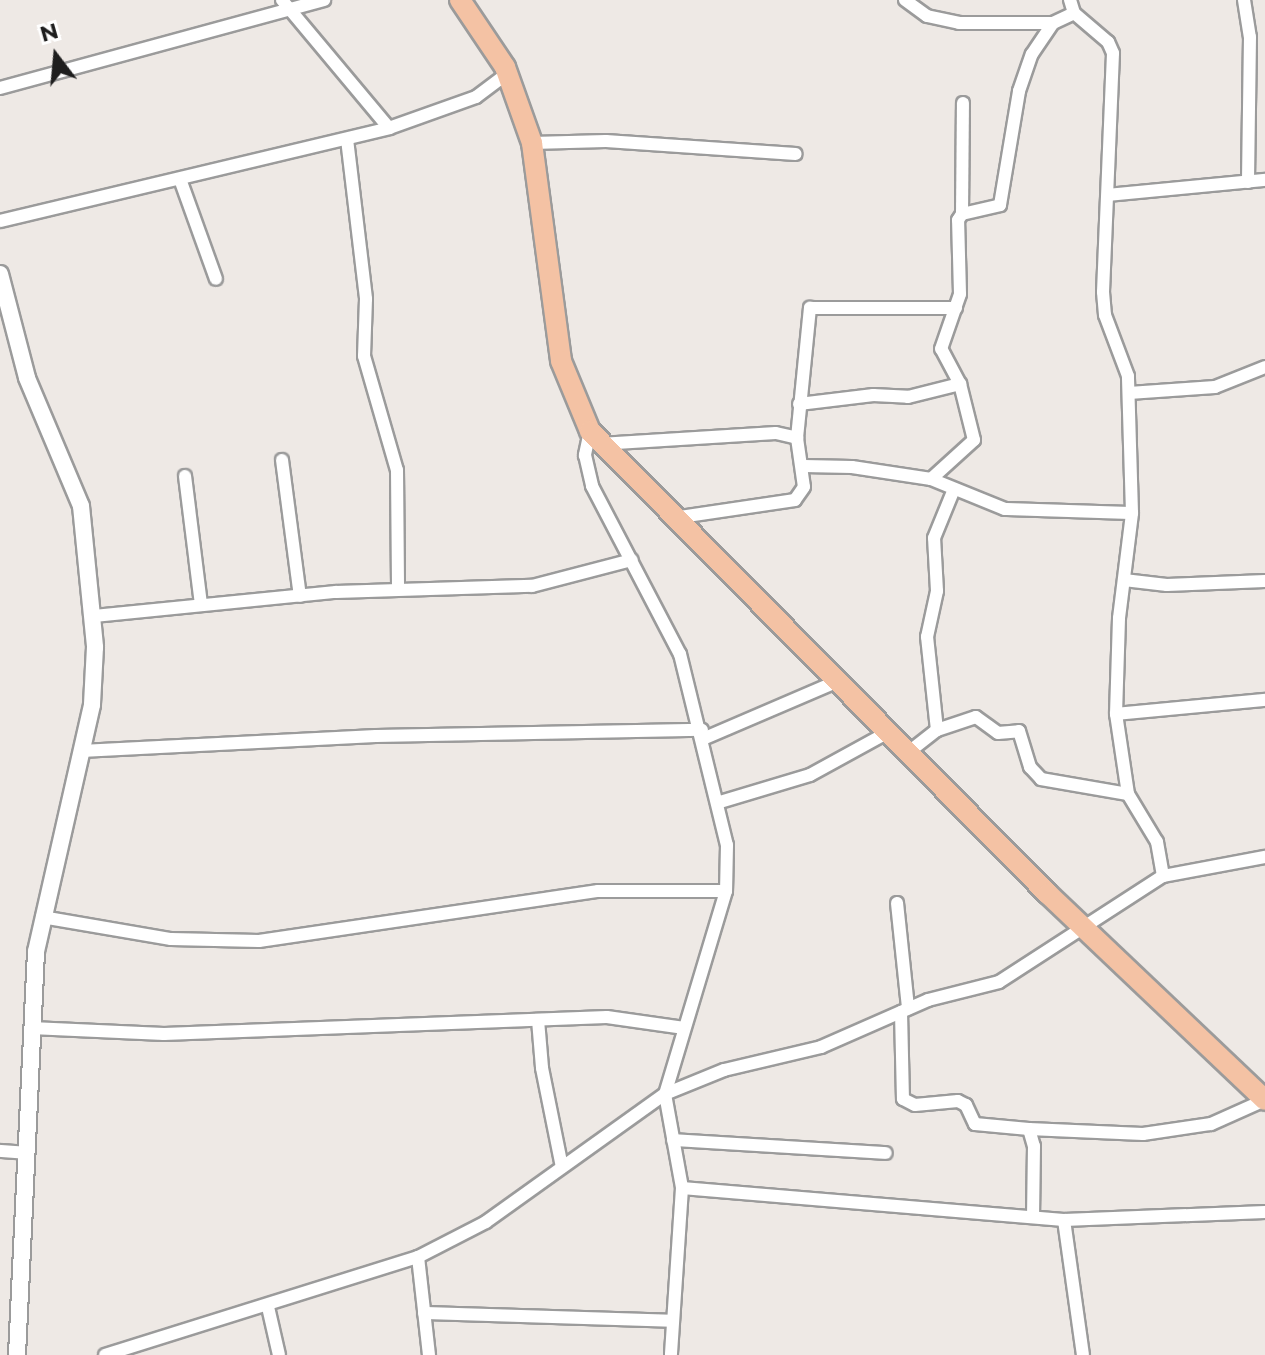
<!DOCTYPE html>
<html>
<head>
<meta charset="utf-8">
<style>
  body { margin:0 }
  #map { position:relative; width:1265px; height:1355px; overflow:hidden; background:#eee9e5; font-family:Montserrat,sans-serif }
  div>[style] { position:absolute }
  .roads { filter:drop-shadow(2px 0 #9b9b9b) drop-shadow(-2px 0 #9b9b9b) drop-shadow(0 2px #9b9b9b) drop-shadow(0 -2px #9b9b9b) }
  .minor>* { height:12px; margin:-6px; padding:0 6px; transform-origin:6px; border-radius:6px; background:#fff }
  .tertiary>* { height:16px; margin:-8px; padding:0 8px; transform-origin:8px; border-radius:8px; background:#fff }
  .primary>* { height:20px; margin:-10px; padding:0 10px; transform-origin:10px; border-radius:10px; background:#f4c2a4 }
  span { translate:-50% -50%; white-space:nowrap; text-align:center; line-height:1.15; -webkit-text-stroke:8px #fff; paint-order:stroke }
  .north { position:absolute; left:16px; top:16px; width:80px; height:80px; -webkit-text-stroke:6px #fff; paint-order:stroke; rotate:344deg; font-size:22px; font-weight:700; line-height:32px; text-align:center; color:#1e1e1e }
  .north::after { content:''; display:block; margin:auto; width:28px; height:36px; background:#1e1e1e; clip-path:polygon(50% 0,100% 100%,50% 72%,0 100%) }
</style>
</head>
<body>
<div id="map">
  <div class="roads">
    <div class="minor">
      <i style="left:282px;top:0;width:167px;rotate:50.1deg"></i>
      <i style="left:905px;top:0;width:27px;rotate:36deg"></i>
      <i style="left:927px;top:16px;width:33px;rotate:12deg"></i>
      <i style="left:959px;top:23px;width:94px"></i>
      <i style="left:1053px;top:23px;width:23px;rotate:-25deg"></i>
      <i style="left:1244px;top:0;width:37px;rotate:81deg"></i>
      <i style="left:1250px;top:37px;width:145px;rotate:90.8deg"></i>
      <i style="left:0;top:88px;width:336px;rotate:-15.2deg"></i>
      <i style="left:347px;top:139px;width:161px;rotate:83.2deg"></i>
      <i style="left:366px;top:299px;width:57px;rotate:92deg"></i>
      <i style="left:364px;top:356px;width:119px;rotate:73.9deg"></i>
      <i style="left:397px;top:470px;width:118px;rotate:89.5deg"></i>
      <i style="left:532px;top:143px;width:74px;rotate:-1.5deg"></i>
      <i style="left:606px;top:141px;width:190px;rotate:3.9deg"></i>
      <i style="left:180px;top:179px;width:106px;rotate:70.2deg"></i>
      <i style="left:1108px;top:195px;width:158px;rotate:-5.5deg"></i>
      <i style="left:962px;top:214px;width:111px;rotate:-89.5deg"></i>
      <i style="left:0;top:221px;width:400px;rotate:-13.4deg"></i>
      <i style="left:389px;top:128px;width:92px;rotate:-19.6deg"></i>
      <i style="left:476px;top:97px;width:35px;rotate:-37deg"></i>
      <i style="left:1129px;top:393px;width:86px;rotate:-4deg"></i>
      <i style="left:1215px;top:387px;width:54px;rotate:-21.8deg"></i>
      <i style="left:799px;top:404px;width:75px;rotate:-6.9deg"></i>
      <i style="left:873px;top:395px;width:35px;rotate:3deg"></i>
      <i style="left:908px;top:397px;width:54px;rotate:-14deg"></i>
      <i style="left:590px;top:431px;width:25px;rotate:102deg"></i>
      <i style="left:585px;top:455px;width:32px;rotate:77deg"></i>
      <i style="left:592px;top:486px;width:190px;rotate:62.4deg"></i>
      <i style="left:680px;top:654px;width:197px;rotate:76.2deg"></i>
      <i style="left:727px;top:845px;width:46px;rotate:91.2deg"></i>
      <i style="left:726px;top:891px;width:212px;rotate:106.7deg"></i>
      <i style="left:665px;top:1094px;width:96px;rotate:79.7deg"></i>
      <i style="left:682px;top:1188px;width:167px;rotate:93.8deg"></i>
      <i style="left:797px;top:438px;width:131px;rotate:-84.3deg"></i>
      <i style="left:810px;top:308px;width:146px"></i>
      <i style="left:600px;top:444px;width:176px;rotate:-3.6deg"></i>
      <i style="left:776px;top:433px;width:22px;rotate:13deg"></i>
      <i style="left:797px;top:438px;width:49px;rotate:81.9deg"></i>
      <i style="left:804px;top:487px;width:16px;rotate:125deg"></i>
      <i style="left:795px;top:500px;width:123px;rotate:171.6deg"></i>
      <i style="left:282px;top:460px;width:137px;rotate:82.5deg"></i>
      <i style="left:804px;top:466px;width:48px;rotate:1.2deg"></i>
      <i style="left:852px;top:467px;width:80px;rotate:8.6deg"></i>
      <i style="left:931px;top:479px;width:58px;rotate:-42.2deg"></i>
      <i style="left:974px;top:440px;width:58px;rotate:-104deg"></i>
      <i style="left:960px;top:384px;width:40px;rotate:-118deg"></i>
      <i style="left:941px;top:349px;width:58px;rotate:-70.9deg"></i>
      <i style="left:960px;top:294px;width:74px;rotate:-91.5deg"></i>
      <i style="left:958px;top:220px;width:7px;rotate:-56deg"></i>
      <i style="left:962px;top:214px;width:39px;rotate:-13deg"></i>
      <i style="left:1000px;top:205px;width:116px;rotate:-80.5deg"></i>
      <i style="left:1019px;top:91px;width:39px;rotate:-71deg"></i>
      <i style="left:1032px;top:54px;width:37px;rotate:-56deg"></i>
      <i style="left:185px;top:476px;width:129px;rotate:82.9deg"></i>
      <i style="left:931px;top:479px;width:80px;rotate:22.1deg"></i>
      <i style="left:1005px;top:509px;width:127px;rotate:1.8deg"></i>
      <i style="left:1124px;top:580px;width:43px;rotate:6.6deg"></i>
      <i style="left:1167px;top:585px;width:98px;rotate:-2.3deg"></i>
      <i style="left:94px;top:616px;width:243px;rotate:-5.7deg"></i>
      <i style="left:336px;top:592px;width:196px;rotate:-1.8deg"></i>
      <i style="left:532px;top:586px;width:103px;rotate:-14.6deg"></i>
      <i style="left:1116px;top:714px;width:150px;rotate:-5.4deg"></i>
      <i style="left:937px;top:730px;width:94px;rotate:-96.1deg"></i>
      <i style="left:927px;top:637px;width:47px;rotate:-77.7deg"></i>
      <i style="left:937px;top:591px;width:53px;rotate:-93.2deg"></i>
      <i style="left:934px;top:538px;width:53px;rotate:-67.8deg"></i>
      <i style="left:705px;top:738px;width:145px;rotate:-23.2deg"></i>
      <i style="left:81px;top:751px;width:295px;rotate:-2.9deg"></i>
      <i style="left:376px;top:736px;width:326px;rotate:-1.1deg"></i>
      <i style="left:910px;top:751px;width:34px;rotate:-38deg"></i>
      <i style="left:937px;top:730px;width:41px;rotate:-18.4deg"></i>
      <i style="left:976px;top:717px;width:27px;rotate:36deg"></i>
      <i style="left:998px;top:733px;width:21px;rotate:-5deg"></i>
      <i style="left:1019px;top:731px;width:38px;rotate:73deg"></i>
      <i style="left:1030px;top:767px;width:16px;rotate:47deg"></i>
      <i style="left:1041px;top:779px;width:88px;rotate:9.8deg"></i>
      <i style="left:720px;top:802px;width:94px;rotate:-16.7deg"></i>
      <i style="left:810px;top:775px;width:91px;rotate:-28.8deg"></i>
      <i style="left:1163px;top:876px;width:104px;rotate:-10.6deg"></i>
      <i style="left:897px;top:903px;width:106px;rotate:84deg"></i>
      <i style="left:42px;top:917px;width:131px;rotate:9.7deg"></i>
      <i style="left:171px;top:939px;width:88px;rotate:1.3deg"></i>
      <i style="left:259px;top:941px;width:343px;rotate:-8.4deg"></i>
      <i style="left:598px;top:891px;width:128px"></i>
      <i style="left:901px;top:1012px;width:87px;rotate:88.7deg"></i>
      <i style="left:903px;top:1099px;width:13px;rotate:27deg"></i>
      <i style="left:915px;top:1105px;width:43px;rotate:-5.3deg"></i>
      <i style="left:958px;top:1101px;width:9px;rotate:27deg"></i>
      <i style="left:966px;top:1105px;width:21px;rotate:65deg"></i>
      <i style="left:975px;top:1124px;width:54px;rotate:5.3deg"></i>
      <i style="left:1029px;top:1129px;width:18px;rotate:74deg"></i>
      <i style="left:1034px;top:1146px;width:70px;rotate:90.8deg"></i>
      <i style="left:538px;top:1020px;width:48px;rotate:85.2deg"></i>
      <i style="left:542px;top:1068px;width:101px;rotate:78.6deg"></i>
      <i style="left:31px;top:1028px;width:133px;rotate:2.6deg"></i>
      <i style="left:164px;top:1034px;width:443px;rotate:-2.2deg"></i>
      <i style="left:607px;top:1017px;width:78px;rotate:8.1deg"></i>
      <i style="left:1029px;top:1129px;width:114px;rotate:2.5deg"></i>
      <i style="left:1143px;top:1134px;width:69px;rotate:-8.4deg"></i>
      <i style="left:1211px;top:1124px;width:59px;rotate:-24deg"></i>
      <i style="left:673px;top:1140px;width:213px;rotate:3.5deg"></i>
      <i style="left:0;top:1151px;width:26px;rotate:4deg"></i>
      <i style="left:682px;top:1188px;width:383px;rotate:4.8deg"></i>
      <i style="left:1064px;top:1220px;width:201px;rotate:-2.3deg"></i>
      <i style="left:1064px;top:1220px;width:136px;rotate:82deg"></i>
      <i style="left:418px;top:1257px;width:99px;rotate:83.6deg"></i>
      <i style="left:268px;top:1307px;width:49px;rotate:77.1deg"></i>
      <i style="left:424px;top:1313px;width:249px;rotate:1.8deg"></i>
      <i style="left:105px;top:1355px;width:328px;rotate:-17.4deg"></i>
      <i style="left:418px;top:1257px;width:76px;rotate:-27.2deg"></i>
      <i style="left:486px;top:1222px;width:220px;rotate:-35.6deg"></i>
      <i style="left:665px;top:1094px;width:64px;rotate:-22.1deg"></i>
      <i style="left:724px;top:1070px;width:100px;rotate:-13.3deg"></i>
      <i style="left:821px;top:1047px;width:117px;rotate:-23.7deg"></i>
      <i style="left:928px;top:1000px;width:73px;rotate:-14.2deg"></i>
      <i style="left:999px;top:982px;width:195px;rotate:-32.9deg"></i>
      <i style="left:1163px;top:876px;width:35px;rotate:-100deg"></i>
      <i style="left:1157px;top:842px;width:56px;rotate:-121.1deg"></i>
      <i style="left:1128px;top:794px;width:81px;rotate:-98.5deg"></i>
      <i style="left:1116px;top:714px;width:96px;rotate:-88.2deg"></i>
      <i style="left:1119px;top:618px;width:106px;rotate:-82.9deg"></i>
      <i style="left:1132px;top:513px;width:137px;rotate:-91.7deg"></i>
      <i style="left:1128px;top:376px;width:65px;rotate:-110.7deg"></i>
      <i style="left:1105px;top:315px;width:23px;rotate:-95deg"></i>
      <i style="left:1103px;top:292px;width:239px;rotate:-87.6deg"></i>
      <i style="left:1113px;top:53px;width:12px;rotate:-114deg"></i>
      <i style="left:1108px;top:42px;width:45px;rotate:-139.5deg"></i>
      <i style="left:1074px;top:13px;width:14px;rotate:-107deg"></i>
    </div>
    <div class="tertiary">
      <i style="left:0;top:274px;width:107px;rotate:75.4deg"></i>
      <i style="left:27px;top:378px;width:139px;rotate:67.1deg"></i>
      <i style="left:81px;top:506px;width:142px;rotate:84.3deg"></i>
      <i style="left:95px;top:647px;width:58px;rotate:93deg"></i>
      <i style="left:92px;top:705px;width:253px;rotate:102.8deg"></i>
      <i style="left:36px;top:952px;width:403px;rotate:92.7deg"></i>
    </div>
    <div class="primary">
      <i style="left:460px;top:0;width:81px;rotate:56.1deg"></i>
      <i style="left:505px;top:67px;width:81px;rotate:70.4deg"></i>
      <i style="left:532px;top:143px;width:220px;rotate:82.4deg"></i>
      <i style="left:561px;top:361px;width:76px;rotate:67.5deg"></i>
      <i style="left:590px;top:431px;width:651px;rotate:45.31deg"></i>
      <i style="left:1048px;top:894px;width:299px;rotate:43.5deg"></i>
    </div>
  </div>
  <div class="north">N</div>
</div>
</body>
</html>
